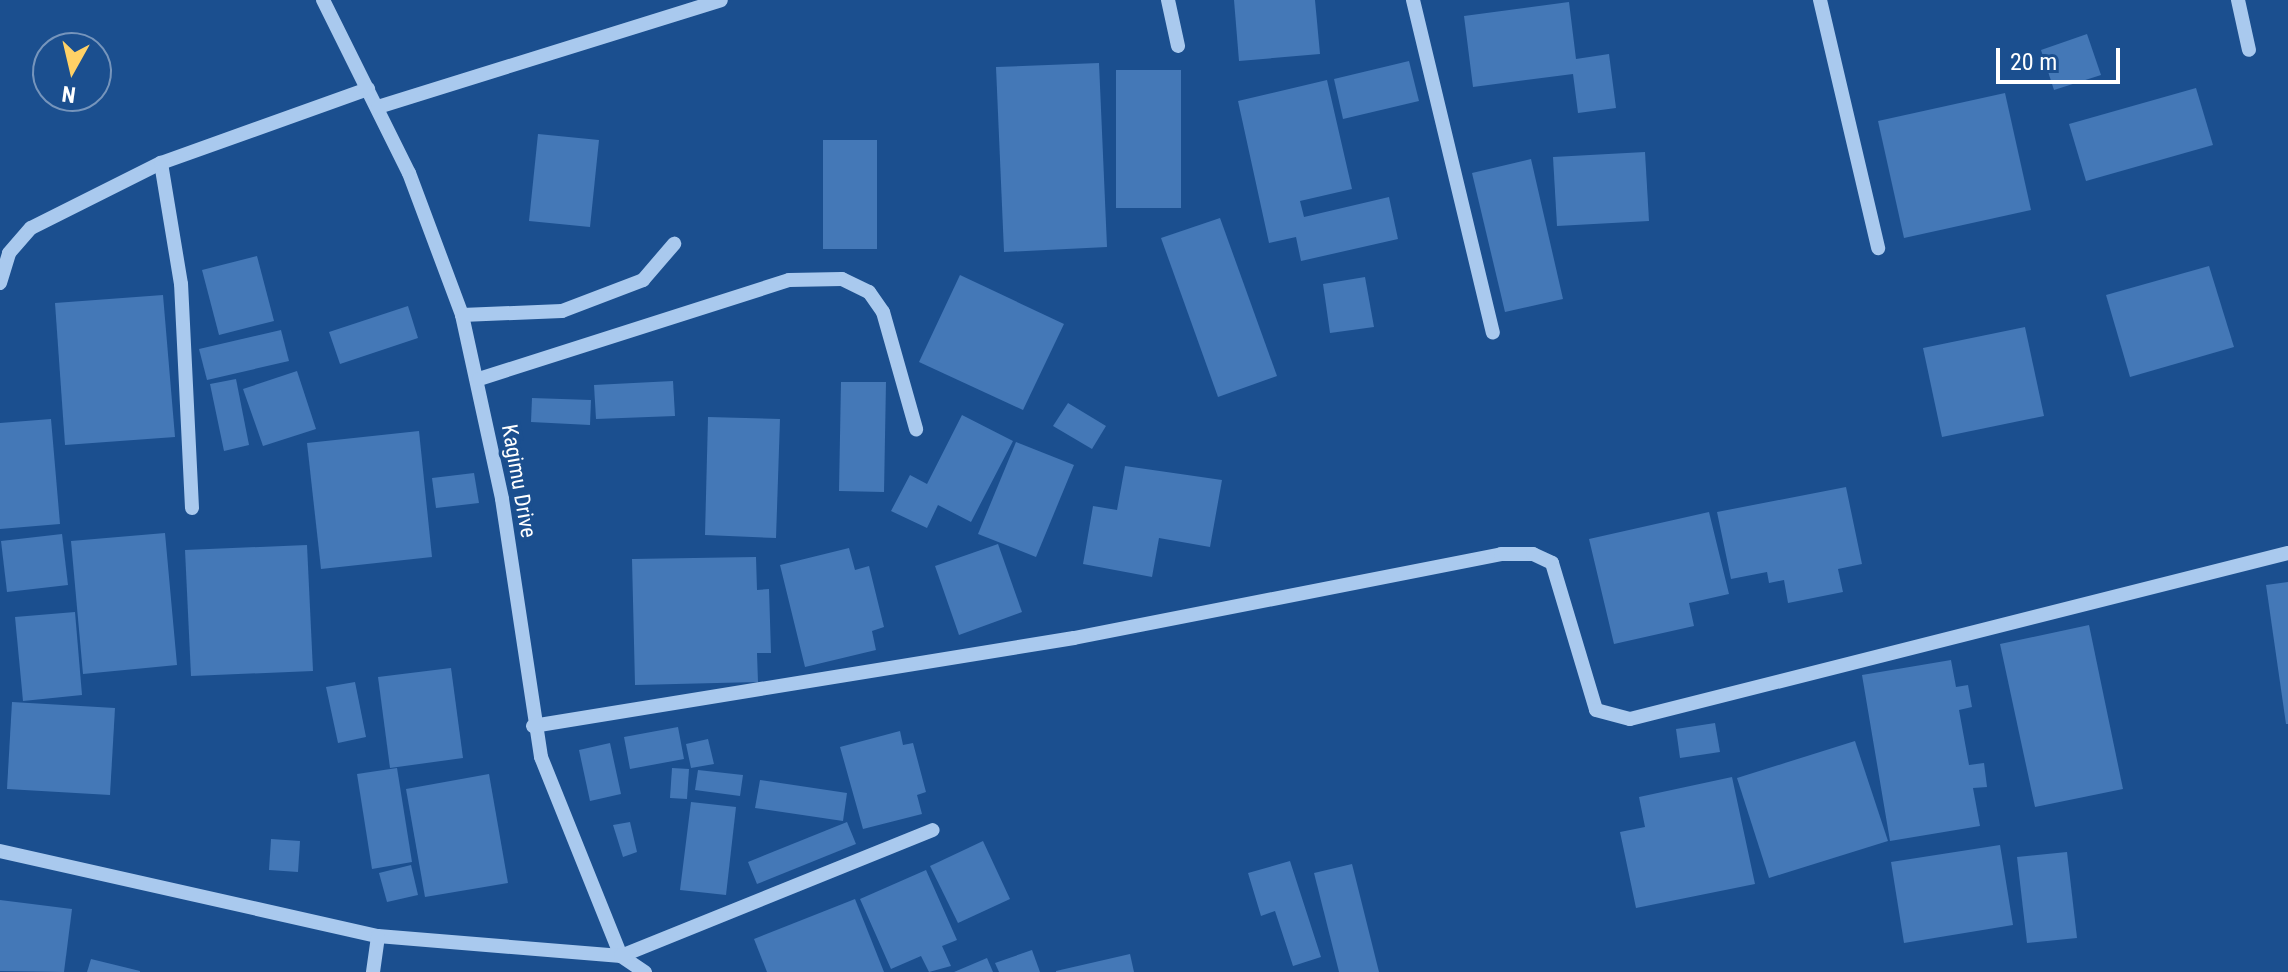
<!DOCTYPE html>
<html>
<head>
<meta charset="utf-8">
<style>
  body { margin:0 }
  #map { position:relative; width:2288px; height:972px; overflow:hidden; background:#1b4f8f; font-family:"Roboto Condensed",sans-serif }
  div>[style] { position:absolute }
  .building>* { inset:0; background:#4478b7 }
  .minor>* { height:14px; margin:-7px; padding:0 7px; transform-origin:7px; border-radius:7px; background:#a9c9ee }
  span { translate:-50% -50%; white-space:nowrap; text-align:center; line-height:1.15; -webkit-text-stroke:7px #1b4f8f; paint-order:stroke }
  .street-label { font-size:22px; color:#fff }
  .north { position:absolute; left:32px; top:32px; width:80px; height:80px; box-sizing:border-box; background:#1b4f8f; border:2px solid #7695bc; border-radius:50%; rotate:188deg; font-size:22px; font-weight:700; line-height:32px; text-align:center; color:#fff }
  .north::after { content:''; display:block; margin:auto; width:28px; height:36px; background:#ffd166; clip-path:polygon(50% 0,100% 100%,50% 72%,0 100%) }
  .scale { position:absolute; left:1996px; top:48px; width:124px; height:36px; box-sizing:border-box; border:4px solid #fff; border-top:0; padding-left:10px; font-size:24px; line-height:28px; white-space:nowrap; color:#fff; -webkit-text-stroke:6px #1b4f8f; paint-order:stroke }
</style>
</head>
<body>
<div id="map">
  <div class="building">
    <i style="clip-path:polygon(1234px 0,1315px 0,1320px 54px,1239px 61px)"></i>
    <i style="clip-path:polygon(1569px 2px,1576px 59px,1609px 54px,1616px 108px,1578px 113px,1573px 74px,1473px 87px,1464px 16px)"></i>
    <i style="clip-path:polygon(2087px 34px,2101px 75px,2054px 90px,2041px 50px)"></i>
    <i style="clip-path:polygon(1409px 61px,1419px 101px,1343px 119px,1334px 79px)"></i>
    <i style="clip-path:polygon(1099px 63px,1107px 247px,1004px 252px,996px 67px)"></i>
    <i style="clip-path:polygon(1116px 70px,1181px 70px,1181px 208px,1116px 208px)"></i>
    <i style="clip-path:polygon(1327px 80px,1352px 189px,1300px 201px,1304px 217px,1389px 197px,1398px 239px,1301px 261px,1296px 237px,1269px 243px,1238px 101px)"></i>
    <i style="clip-path:polygon(2196px 88px,2213px 145px,2086px 181px,2069px 124px)"></i>
    <i style="clip-path:polygon(2005px 93px,2031px 210px,1904px 238px,1878px 121px)"></i>
    <i style="clip-path:polygon(538px 134px,599px 140px,590px 227px,529px 221px)"></i>
    <i style="clip-path:polygon(823px 140px,877px 140px,877px 249px,823px 249px)"></i>
    <i style="clip-path:polygon(1645px 152px,1649px 221px,1557px 226px,1553px 157px)"></i>
    <i style="clip-path:polygon(1531px 159px,1563px 299px,1505px 312px,1472px 173px)"></i>
    <i style="clip-path:polygon(1220px 218px,1277px 376px,1218px 397px,1161px 238px)"></i>
    <i style="clip-path:polygon(257px 256px,274px 321px,219px 335px,202px 270px)"></i>
    <i style="clip-path:polygon(2209px 266px,2234px 347px,2130px 377px,2106px 295px)"></i>
    <i style="clip-path:polygon(960px 275px,1064px 324px,1023px 410px,919px 362px)"></i>
    <i style="clip-path:polygon(1365px 277px,1374px 327px,1330px 333px,1323px 284px)"></i>
    <i style="clip-path:polygon(163px 295px,175px 437px,65px 445px,55px 303px)"></i>
    <i style="clip-path:polygon(408px 306px,418px 338px,340px 364px,329px 332px)"></i>
    <i style="clip-path:polygon(2025px 327px,2044px 416px,1942px 437px,1923px 348px)"></i>
    <i style="clip-path:polygon(281px 330px,289px 361px,207px 380px,199px 349px)"></i>
    <i style="clip-path:polygon(297px 371px,316px 429px,263px 446px,243px 389px)"></i>
    <i style="clip-path:polygon(236px 379px,249px 445px,224px 451px,210px 384px)"></i>
    <i style="clip-path:polygon(673px 381px,675px 416px,596px 419px,594px 385px)"></i>
    <i style="clip-path:polygon(841px 382px,886px 382px,884px 492px,839px 491px)"></i>
    <i style="clip-path:polygon(532px 398px,591px 400px,590px 425px,531px 422px)"></i>
    <i style="clip-path:polygon(1068px 403px,1106px 426px,1092px 449px,1053px 426px)"></i>
    <i style="clip-path:polygon(962px 415px,1013px 441px,971px 522px,938px 505px,927px 528px,891px 511px,910px 475px,927px 484px)"></i>
    <i style="clip-path:polygon(708px 417px,780px 419px,776px 538px,705px 535px)"></i>
    <i style="clip-path:polygon(51px 419px,60px 524px,0 529px,0 423px)"></i>
    <i style="clip-path:polygon(419px 431px,432px 557px,321px 569px,307px 443px)"></i>
    <i style="clip-path:polygon(1016px 442px,1074px 465px,1036px 557px,978px 534px)"></i>
    <i style="clip-path:polygon(1125px 466px,1222px 480px,1210px 547px,1159px 538px,1152px 577px,1083px 564px,1093px 506px,1117px 510px)"></i>
    <i style="clip-path:polygon(474px 473px,479px 503px,436px 508px,432px 478px)"></i>
    <i style="clip-path:polygon(1846px 487px,1862px 564px,1838px 569px,1843px 592px,1788px 603px,1784px 580px,1769px 583px,1767px 572px,1731px 579px,1717px 512px)"></i>
    <i style="clip-path:polygon(1709px 512px,1729px 594px,1689px 603px,1694px 626px,1614px 644px,1589px 539px)"></i>
    <i style="clip-path:polygon(165px 533px,177px 665px,83px 674px,71px 541px)"></i>
    <i style="clip-path:polygon(62px 534px,68px 585px,7px 592px,1px 541px)"></i>
    <i style="clip-path:polygon(998px 544px,1022px 612px,959px 635px,935px 566px)"></i>
    <i style="clip-path:polygon(307px 545px,313px 671px,191px 676px,185px 550px)"></i>
    <i style="clip-path:polygon(849px 548px,855px 570px,869px 566px,884px 627px,872px 631px,876px 650px,805px 667px,780px 565px)"></i>
    <i style="clip-path:polygon(756px 557px,757px 590px,769px 589px,771px 653px,757px 653px,758px 682px,635px 685px,632px 559px)"></i>
    <i style="clip-path:polygon(2288px 582px,2288px 724px,2286px 724px,2266px 585px)"></i>
    <i style="clip-path:polygon(75px 612px,82px 695px,23px 701px,15px 617px)"></i>
    <i style="clip-path:polygon(2089px 625px,2123px 789px,2035px 807px,2000px 644px)"></i>
    <i style="clip-path:polygon(1951px 660px,1956px 687px,1968px 685px,1972px 707px,1959px 710px,1969px 765px,1984px 763px,1987px 787px,1973px 788px,1980px 826px,1890px 841px,1862px 675px)"></i>
    <i style="clip-path:polygon(451px 668px,463px 758px,390px 768px,378px 677px)"></i>
    <i style="clip-path:polygon(355px 682px,366px 737px,338px 743px,326px 687px)"></i>
    <i style="clip-path:polygon(12px 702px,115px 708px,110px 795px,7px 789px)"></i>
    <i style="clip-path:polygon(1715px 723px,1720px 752px,1680px 758px,1676px 729px)"></i>
    <i style="clip-path:polygon(678px 727px,684px 759px,630px 769px,624px 737px)"></i>
    <i style="clip-path:polygon(900px 731px,903px 745px,913px 743px,926px 792px,917px 795px,922px 814px,863px 829px,840px 747px)"></i>
    <i style="clip-path:polygon(708px 739px,714px 764px,691px 768px,686px 744px)"></i>
    <i style="clip-path:polygon(1855px 741px,1888px 841px,1769px 878px,1737px 778px)"></i>
    <i style="clip-path:polygon(610px 743px,621px 794px,590px 801px,579px 750px)"></i>
    <i style="clip-path:polygon(397px 768px,412px 862px,372px 869px,357px 774px)"></i>
    <i style="clip-path:polygon(672px 768px,689px 769px,687px 799px,670px 798px)"></i>
    <i style="clip-path:polygon(698px 770px,743px 775px,740px 796px,695px 790px)"></i>
    <i style="clip-path:polygon(489px 774px,508px 883px,425px 897px,406px 789px)"></i>
    <i style="clip-path:polygon(1732px 777px,1755px 884px,1636px 908px,1620px 832px,1645px 827px,1639px 797px)"></i>
    <i style="clip-path:polygon(760px 780px,847px 793px,843px 821px,755px 808px)"></i>
    <i style="clip-path:polygon(691px 802px,736px 807px,726px 895px,680px 890px)"></i>
    <i style="clip-path:polygon(630px 822px,637px 852px,623px 857px,613px 825px)"></i>
    <i style="clip-path:polygon(847px 822px,856px 844px,757px 884px,748px 862px)"></i>
    <i style="clip-path:polygon(271px 839px,300px 841px,298px 872px,269px 870px)"></i>
    <i style="clip-path:polygon(983px 841px,1010px 899px,958px 923px,930px 866px)"></i>
    <i style="clip-path:polygon(2000px 845px,2013px 925px,1904px 943px,1891px 862px)"></i>
    <i style="clip-path:polygon(2067px 852px,2077px 938px,2027px 943px,2017px 857px)"></i>
    <i style="clip-path:polygon(1290px 861px,1321px 957px,1293px 966px,1275px 911px,1261px 916px,1248px 873px)"></i>
    <i style="clip-path:polygon(1352px 864px,1379px 972px,1339px 972px,1314px 873px)"></i>
    <i style="clip-path:polygon(411px 865px,418px 895px,387px 902px,379px 873px)"></i>
    <i style="clip-path:polygon(926px 870px,957px 940px,942px 946px,951px 966px,929px 972px,921px 956px,891px 969px,860px 899px)"></i>
    <i style="clip-path:polygon(855px 899px,884px 972px,767px 972px,754px 939px)"></i>
    <i style="clip-path:polygon(0 900px,72px 909px,64px 972px,0 971px)"></i>
    <i style="clip-path:polygon(1032px 950px,1040px 972px,999px 972px,995px 963px)"></i>
    <i style="clip-path:polygon(1130px 954px,1134px 972px,1056px 972px,1056px 971px)"></i>
    <i style="clip-path:polygon(987px 958px,993px 972px,954px 972px)"></i>
    <i style="clip-path:polygon(91px 959px,140px 971px,140px 972px,87px 972px)"></i>
  </div>
  <div class="minor">
    <i style="left:323px;top:0;width:193px;rotate:63.6deg"></i>
    <i style="left:409px;top:173px;width:152px;rotate:69.5deg"></i>
    <i style="left:462px;top:315px;width:188px;rotate:77.7deg"></i>
    <i style="left:502px;top:499px;width:261px;rotate:81.4deg"></i>
    <i style="left:541px;top:757px;width:214px;rotate:68.1deg"></i>
    <i style="left:621px;top:956px;width:29px;rotate:34deg"></i>
    <i style="left:1168px;top:0;width:47px;rotate:77.7deg"></i>
    <i style="left:1413px;top:0;width:342px;rotate:76.5deg"></i>
    <i style="left:1820px;top:0;width:255px;rotate:76.8deg"></i>
    <i style="left:2238px;top:0;width:51px;rotate:77.6deg"></i>
    <i style="left:378px;top:107px;width:359px;rotate:-17.3deg"></i>
    <i style="left:0;top:283px;width:31px;rotate:-73deg"></i>
    <i style="left:9px;top:253px;width:33px;rotate:-49deg"></i>
    <i style="left:31px;top:228px;width:145px;rotate:-26.6deg"></i>
    <i style="left:462px;top:315px;width:100px;rotate:-2.3deg"></i>
    <i style="left:562px;top:311px;width:87px;rotate:-20.9deg"></i>
    <i style="left:643px;top:280px;width:48px;rotate:-49.3deg"></i>
    <i style="left:479px;top:379px;width:325px;rotate:-17.7deg"></i>
    <i style="left:789px;top:280px;width:53px;rotate:-1.1deg"></i>
    <i style="left:842px;top:279px;width:30px;rotate:26deg"></i>
    <i style="left:869px;top:292px;width:24px;rotate:55deg"></i>
    <i style="left:883px;top:312px;width:122px;rotate:74.2deg"></i>
    <i style="left:192px;top:508px;width:224px;rotate:-92.8deg"></i>
    <i style="left:181px;top:284px;width:123px;rotate:-99.4deg"></i>
    <i style="left:161px;top:163px;width:220px;rotate:-19.7deg"></i>
    <i style="left:533px;top:726px;width:548px;rotate:-9.24deg"></i>
    <i style="left:1074px;top:638px;width:435px;rotate:-11.1deg"></i>
    <i style="left:1501px;top:554px;width:32px"></i>
    <i style="left:1533px;top:554px;width:21px;rotate:25deg"></i>
    <i style="left:1552px;top:563px;width:153px;rotate:73.3deg"></i>
    <i style="left:1596px;top:710px;width:35px;rotate:15deg"></i>
    <i style="left:1630px;top:719px;width:679px;rotate:-14.16deg"></i>
    <i style="left:0;top:851px;width:387px;rotate:12.7deg"></i>
    <i style="left:378px;top:936px;width:244px;rotate:4.7deg"></i>
    <i style="left:621px;top:956px;width:336px;rotate:-22deg"></i>
    <i style="left:373px;top:972px;width:36px;rotate:-82deg"></i>
  </div>
  <div class="street-label">
    <span style="left:519px;top:481px;rotate:80deg">Kagimu Drive</span>
  </div>
  <div class="north">N</div>
  <div class="scale">20 m</div>
</div>
</body>
</html>
